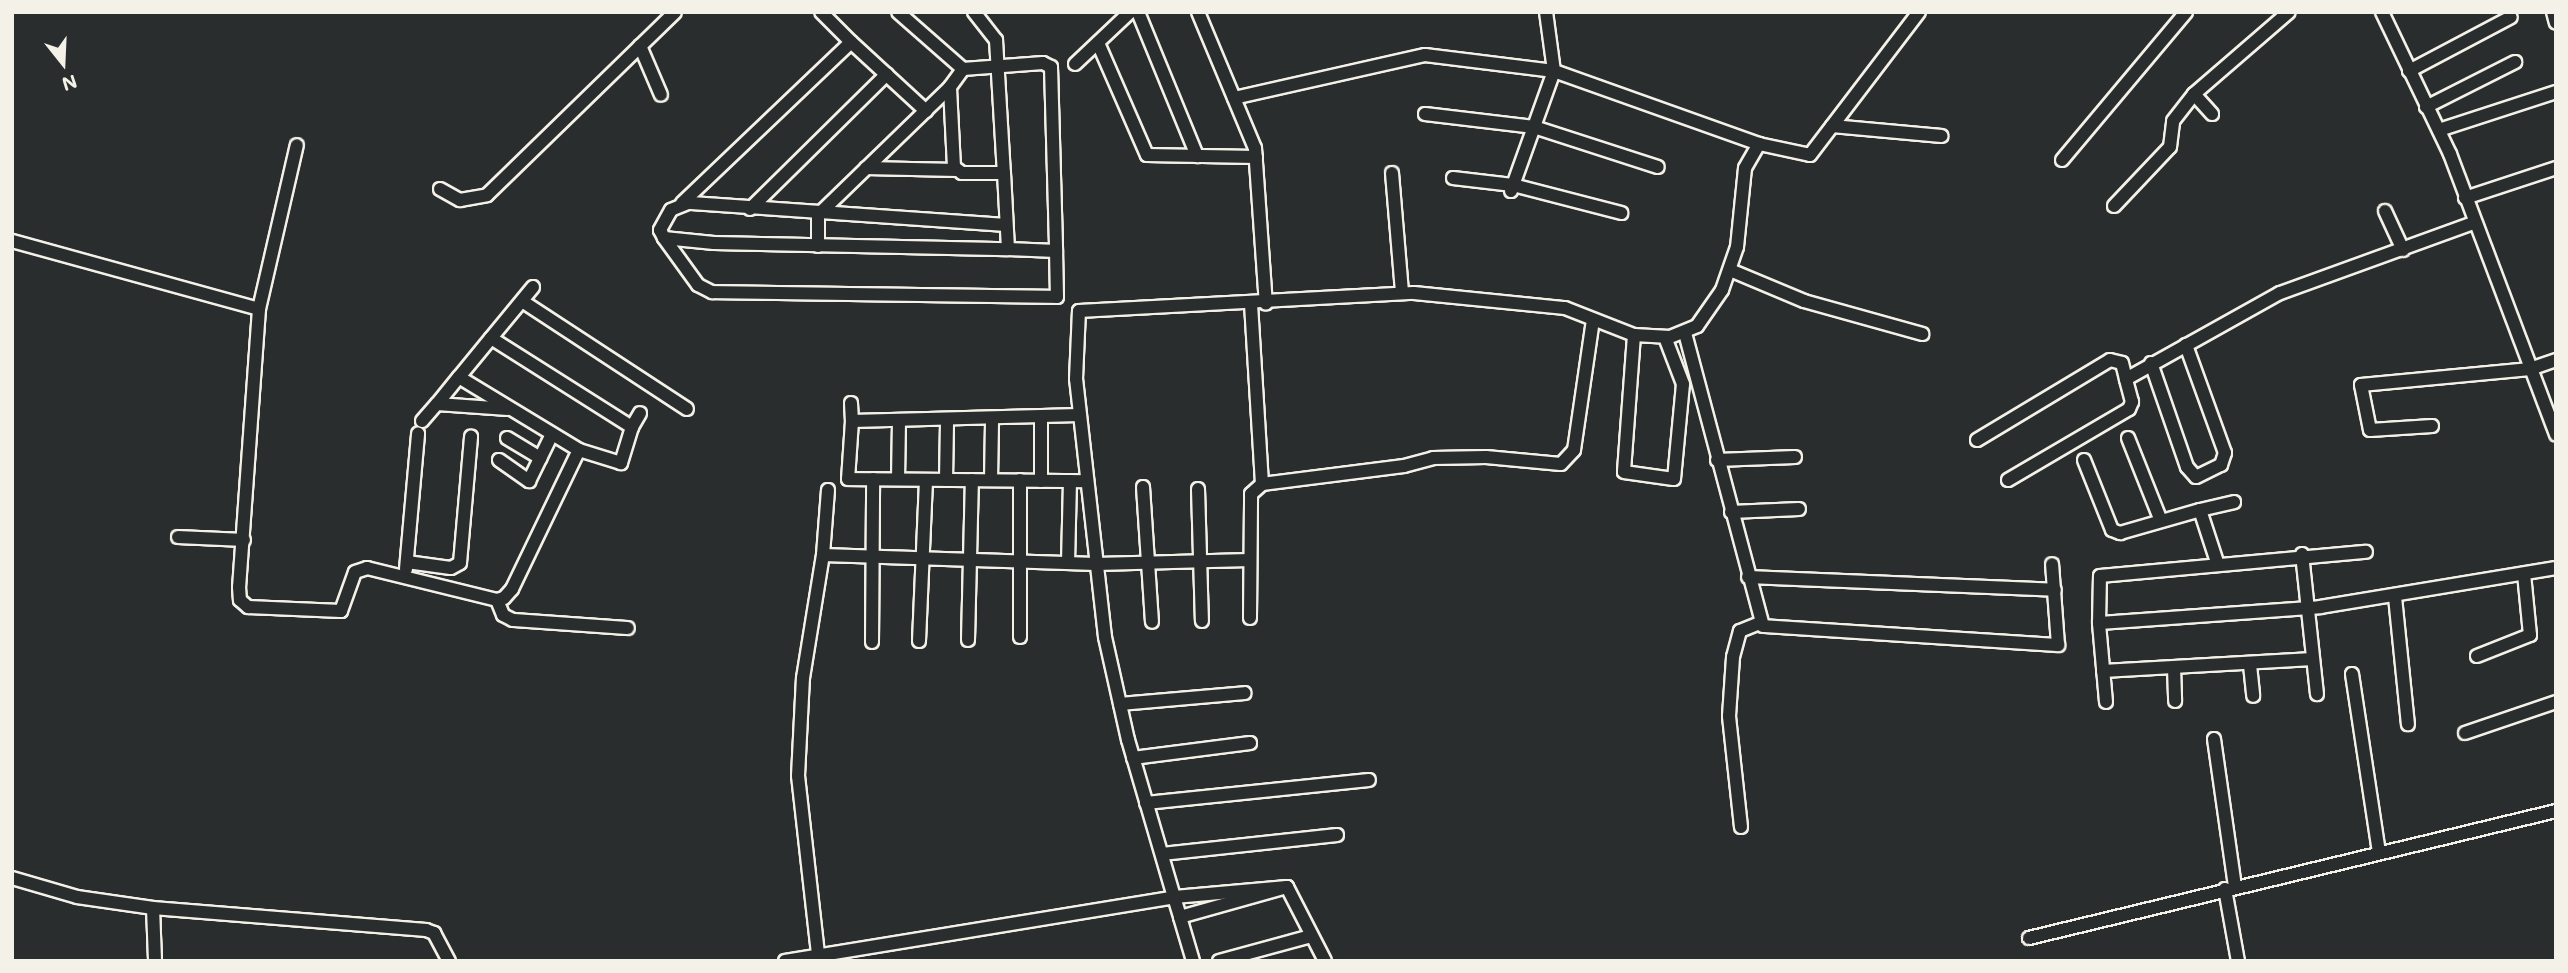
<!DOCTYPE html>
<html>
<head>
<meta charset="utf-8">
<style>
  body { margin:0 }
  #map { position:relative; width:2568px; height:973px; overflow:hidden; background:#2a2d2e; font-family:Mali,sans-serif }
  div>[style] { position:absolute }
  .roads { filter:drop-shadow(2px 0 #f4f1e8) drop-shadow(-2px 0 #f4f1e8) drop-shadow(0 2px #f4f1e8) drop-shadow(0 -2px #f4f1e8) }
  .street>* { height:12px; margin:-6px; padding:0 6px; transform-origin:6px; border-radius:6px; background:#2a2d2e }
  span { translate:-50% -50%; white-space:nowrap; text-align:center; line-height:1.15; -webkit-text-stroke:7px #2a2d2e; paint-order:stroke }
  .frame { position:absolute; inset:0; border:14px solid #f4f1e8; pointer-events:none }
  .north { position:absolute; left:28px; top:28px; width:70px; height:70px; -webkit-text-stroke:5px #2a2d2e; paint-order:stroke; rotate:162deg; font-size:19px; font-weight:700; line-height:28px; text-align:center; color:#f4f1e8 }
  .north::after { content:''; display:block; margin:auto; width:24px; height:32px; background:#f4f1e8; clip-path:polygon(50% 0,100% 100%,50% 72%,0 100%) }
</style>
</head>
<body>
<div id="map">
  <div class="roads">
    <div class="street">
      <i style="left:974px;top:12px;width:36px;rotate:52deg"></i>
      <i style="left:996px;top:40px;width:133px;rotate:86.6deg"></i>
      <i style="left:1138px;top:12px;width:156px;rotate:67.7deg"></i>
      <i style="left:1198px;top:12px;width:147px;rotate:67.3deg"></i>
      <i style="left:1255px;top:148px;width:156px;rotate:86deg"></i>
      <i style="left:2382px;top:12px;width:157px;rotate:64.4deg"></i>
      <i style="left:2450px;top:154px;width:300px;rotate:69.3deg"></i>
      <i style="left:2553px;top:12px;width:11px;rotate:75deg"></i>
      <i style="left:851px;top:42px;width:102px;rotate:42.6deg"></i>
      <i style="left:1098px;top:43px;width:122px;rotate:66.4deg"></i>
      <i style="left:1147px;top:155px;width:109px;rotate:1.1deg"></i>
      <i style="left:640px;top:46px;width:53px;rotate:66.8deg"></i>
      <i style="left:1075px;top:64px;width:76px;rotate:-43.4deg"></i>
      <i style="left:963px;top:69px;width:80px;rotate:-4.3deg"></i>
      <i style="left:1043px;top:63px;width:9px;rotate:27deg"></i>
      <i style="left:1051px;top:67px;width:184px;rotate:88.4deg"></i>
      <i style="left:2409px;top:71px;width:115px;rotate:-27.9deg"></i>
      <i style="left:2194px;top:94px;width:27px;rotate:48deg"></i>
      <i style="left:1234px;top:98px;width:196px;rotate:-12.7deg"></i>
      <i style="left:1425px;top:55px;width:130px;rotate:7.1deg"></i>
      <i style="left:1554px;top:71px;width:218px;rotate:19.6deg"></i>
      <i style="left:1759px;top:144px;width:52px;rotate:12.2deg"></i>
      <i style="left:1810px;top:155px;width:180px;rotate:-52.7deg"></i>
      <i style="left:2426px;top:107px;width:100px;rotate:-26.8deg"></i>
      <i style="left:1425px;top:114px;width:110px;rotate:6.8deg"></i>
      <i style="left:1534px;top:127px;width:130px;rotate:17.9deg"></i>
      <i style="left:1832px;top:126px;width:110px;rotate:5.2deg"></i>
      <i style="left:2439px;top:130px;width:123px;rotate:-18deg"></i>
      <i style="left:2062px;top:160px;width:193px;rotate:-50deg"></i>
      <i style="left:866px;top:168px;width:91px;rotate:1.3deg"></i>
      <i style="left:1392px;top:173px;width:120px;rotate:85.2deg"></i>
      <i style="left:1453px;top:178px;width:60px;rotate:6.7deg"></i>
      <i style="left:1513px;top:185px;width:112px;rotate:14.5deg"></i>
      <i style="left:440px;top:189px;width:23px;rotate:29deg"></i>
      <i style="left:460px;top:200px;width:27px;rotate:-10deg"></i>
      <i style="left:487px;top:195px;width:262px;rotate:-44.2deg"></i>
      <i style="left:1511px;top:191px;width:127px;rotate:-70.3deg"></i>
      <i style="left:1554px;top:71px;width:60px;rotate:-97.7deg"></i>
      <i style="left:2465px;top:198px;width:96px;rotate:-18.2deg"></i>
      <i style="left:682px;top:203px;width:233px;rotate:-43.6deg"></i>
      <i style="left:851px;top:42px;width:42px;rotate:-135deg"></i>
      <i style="left:2114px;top:206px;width:81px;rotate:-46.5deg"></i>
      <i style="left:2170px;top:147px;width:26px;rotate:-83deg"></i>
      <i style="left:2173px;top:121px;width:34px;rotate:-52deg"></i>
      <i style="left:2194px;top:94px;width:125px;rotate:-40.8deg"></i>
      <i style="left:750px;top:209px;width:192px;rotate:-44.6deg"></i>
      <i style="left:2385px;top:211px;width:43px;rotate:65.2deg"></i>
      <i style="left:1006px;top:225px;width:319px;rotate:-176deg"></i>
      <i style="left:688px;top:203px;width:18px;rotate:158deg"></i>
      <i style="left:671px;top:210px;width:23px;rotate:119deg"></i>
      <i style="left:660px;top:230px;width:9px;rotate:63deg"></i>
      <i style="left:664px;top:238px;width:50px;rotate:5.7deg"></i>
      <i style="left:714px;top:243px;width:294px;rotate:1.2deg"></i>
      <i style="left:664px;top:238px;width:58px;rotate:54.1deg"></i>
      <i style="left:698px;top:285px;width:16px;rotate:27deg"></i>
      <i style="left:712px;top:292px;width:345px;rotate:0.8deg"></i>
      <i style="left:1057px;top:297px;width:46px;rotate:-91.2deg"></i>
      <i style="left:1056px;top:251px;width:48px;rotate:-177.6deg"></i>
      <i style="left:1008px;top:249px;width:76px;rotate:-93deg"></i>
      <i style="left:1004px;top:173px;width:42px;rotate:180deg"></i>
      <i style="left:962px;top:173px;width:10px;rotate:-143deg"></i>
      <i style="left:954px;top:167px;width:80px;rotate:-92.9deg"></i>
      <i style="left:950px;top:87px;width:22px;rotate:-54deg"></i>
      <i style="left:963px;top:69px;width:86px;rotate:-138.8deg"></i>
      <i style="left:12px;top:241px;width:256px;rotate:15.4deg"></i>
      <i style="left:259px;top:309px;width:279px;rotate:94.1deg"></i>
      <i style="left:239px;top:587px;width:13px;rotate:86deg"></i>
      <i style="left:240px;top:600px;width:11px;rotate:41deg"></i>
      <i style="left:248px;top:607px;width:93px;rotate:2.5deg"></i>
      <i style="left:341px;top:611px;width:41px;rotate:-70.3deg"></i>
      <i style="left:355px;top:572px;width:13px;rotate:-18deg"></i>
      <i style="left:367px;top:568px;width:134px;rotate:13.8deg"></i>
      <i style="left:497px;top:600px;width:7px;rotate:-16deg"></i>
      <i style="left:504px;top:598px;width:12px;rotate:-48deg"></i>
      <i style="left:512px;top:589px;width:154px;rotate:-64.3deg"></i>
      <i style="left:818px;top:246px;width:31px;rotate:-90deg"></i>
      <i style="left:818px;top:215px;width:184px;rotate:-44.1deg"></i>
      <i style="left:1730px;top:270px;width:80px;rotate:22.7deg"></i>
      <i style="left:1804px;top:301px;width:123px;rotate:15.6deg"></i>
      <i style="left:522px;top:301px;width:197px;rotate:33.2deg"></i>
      <i style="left:1251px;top:304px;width:180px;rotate:86.5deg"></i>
      <i style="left:1262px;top:484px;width:143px;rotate:-7.2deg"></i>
      <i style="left:1404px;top:466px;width:30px;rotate:-15deg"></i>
      <i style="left:1433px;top:458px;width:53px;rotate:-1.1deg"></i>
      <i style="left:1486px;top:457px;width:75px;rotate:5.3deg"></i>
      <i style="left:1561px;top:464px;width:19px;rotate:-47deg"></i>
      <i style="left:1574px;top:450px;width:131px;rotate:-81.7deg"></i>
      <i style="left:259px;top:309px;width:168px;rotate:-77deg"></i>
      <i style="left:1685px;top:333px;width:303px;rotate:75.1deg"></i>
      <i style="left:1763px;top:626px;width:296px;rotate:3.7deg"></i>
      <i style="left:2058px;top:645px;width:81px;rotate:-94.2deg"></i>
      <i style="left:1634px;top:335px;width:137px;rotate:94.2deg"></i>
      <i style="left:1624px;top:472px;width:50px;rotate:8deg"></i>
      <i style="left:1674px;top:479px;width:95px;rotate:-84.6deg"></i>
      <i style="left:1683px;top:384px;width:50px;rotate:-111deg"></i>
      <i style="left:491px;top:338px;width:66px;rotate:-50.5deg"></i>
      <i style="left:2151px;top:363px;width:110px;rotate:70.9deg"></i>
      <i style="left:2187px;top:467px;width:13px;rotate:48deg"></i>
      <i style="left:2196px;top:477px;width:28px;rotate:-26deg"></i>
      <i style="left:2221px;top:465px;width:13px;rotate:-72deg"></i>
      <i style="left:2225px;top:453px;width:115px;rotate:-109.9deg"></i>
      <i style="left:851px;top:403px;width:18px;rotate:87deg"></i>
      <i style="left:437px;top:404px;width:71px;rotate:4deg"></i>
      <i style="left:1079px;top:415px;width:227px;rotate:178.5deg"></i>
      <i style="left:852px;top:421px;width:58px;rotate:93.9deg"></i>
      <i style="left:848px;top:479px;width:238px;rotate:0.5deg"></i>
      <i style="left:1041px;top:417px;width:64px;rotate:90deg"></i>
      <i style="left:422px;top:421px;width:23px;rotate:-49deg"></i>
      <i style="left:437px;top:404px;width:35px;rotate:-51deg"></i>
      <i style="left:459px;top:377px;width:50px;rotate:-50.6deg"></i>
      <i style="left:491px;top:338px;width:167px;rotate:32.3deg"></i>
      <i style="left:632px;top:427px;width:38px;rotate:107deg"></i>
      <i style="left:621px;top:463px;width:44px;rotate:-162.8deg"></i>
      <i style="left:579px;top:450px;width:140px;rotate:-148.7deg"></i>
      <i style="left:2432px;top:426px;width:62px;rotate:176.3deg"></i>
      <i style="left:2370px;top:430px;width:46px;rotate:-101.3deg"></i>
      <i style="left:2361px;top:385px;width:170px;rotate:-5.4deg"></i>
      <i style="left:2530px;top:369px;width:28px;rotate:-19deg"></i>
      <i style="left:632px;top:427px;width:16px;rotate:-60deg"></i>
      <i style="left:507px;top:438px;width:39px;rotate:31deg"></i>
      <i style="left:2128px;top:438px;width:89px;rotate:68.3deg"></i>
      <i style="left:1977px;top:440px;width:155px;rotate:-31deg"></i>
      <i style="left:2110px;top:360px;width:12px;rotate:14deg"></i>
      <i style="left:2122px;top:363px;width:16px;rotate:76deg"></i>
      <i style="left:2126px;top:379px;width:176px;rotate:-29.2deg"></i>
      <i style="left:2280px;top:293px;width:205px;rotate:-19.9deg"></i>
      <i style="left:499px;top:460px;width:37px;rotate:35deg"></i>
      <i style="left:529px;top:481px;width:52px;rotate:-63.9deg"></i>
      <i style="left:1717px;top:460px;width:78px;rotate:-2.2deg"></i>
      <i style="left:2084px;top:460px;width:75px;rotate:68.2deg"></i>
      <i style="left:2112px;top:530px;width:9px;rotate:21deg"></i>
      <i style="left:2120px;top:533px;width:83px;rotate:-16deg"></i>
      <i style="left:2200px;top:510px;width:55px;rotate:71.9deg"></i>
      <i style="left:898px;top:479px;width:58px;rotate:-89deg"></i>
      <i style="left:946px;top:480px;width:60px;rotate:-89deg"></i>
      <i style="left:991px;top:480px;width:60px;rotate:-89deg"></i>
      <i style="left:2008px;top:480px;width:140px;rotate:-30.4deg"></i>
      <i style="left:2129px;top:409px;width:8px;rotate:-67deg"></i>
      <i style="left:2132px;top:402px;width:24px;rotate:-105deg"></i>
      <i style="left:1143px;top:487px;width:135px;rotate:86.2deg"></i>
      <i style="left:1198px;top:489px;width:132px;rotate:88.3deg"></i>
      <i style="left:828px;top:490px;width:65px;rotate:94.4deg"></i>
      <i style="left:823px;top:555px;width:273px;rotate:1.9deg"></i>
      <i style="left:1096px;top:564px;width:154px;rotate:-1.5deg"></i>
      <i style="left:2200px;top:510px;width:35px;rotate:-13deg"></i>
      <i style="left:1731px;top:512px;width:68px;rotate:-2.5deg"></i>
      <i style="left:178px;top:537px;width:66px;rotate:2.6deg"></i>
      <i style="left:2302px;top:554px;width:141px;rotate:83.9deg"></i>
      <i style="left:407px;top:562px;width:44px;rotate:7.8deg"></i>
      <i style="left:451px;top:568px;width:10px;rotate:-29deg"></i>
      <i style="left:460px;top:563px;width:127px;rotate:-85deg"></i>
      <i style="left:1068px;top:563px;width:82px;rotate:-88.6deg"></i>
      <i style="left:406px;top:569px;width:136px;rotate:-84.9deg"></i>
      <i style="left:1748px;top:577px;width:307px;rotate:2.4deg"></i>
      <i style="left:2395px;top:597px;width:128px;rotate:84.2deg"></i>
      <i style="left:497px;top:600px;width:16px;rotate:68deg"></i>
      <i style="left:503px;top:615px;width:11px;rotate:27deg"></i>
      <i style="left:513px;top:620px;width:115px;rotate:4deg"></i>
      <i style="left:1250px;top:618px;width:124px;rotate:-89.5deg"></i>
      <i style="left:1251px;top:494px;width:15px;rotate:-42deg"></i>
      <i style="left:2099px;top:623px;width:222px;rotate:-4.1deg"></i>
      <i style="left:2320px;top:607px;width:239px;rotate:-9.4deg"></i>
      <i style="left:1020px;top:637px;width:157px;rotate:-90deg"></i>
      <i style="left:968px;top:640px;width:160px;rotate:-88.6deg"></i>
      <i style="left:919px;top:641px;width:161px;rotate:-87.5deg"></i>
      <i style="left:872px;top:642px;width:163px;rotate:-89.6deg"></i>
      <i style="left:2477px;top:656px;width:57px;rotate:-21.6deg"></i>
      <i style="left:2530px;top:635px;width:61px;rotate:-95.6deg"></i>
      <i style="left:2250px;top:665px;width:31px;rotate:84deg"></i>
      <i style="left:2174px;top:668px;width:33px;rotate:88deg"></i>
      <i style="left:2103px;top:671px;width:210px;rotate:-3.3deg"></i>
      <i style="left:2352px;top:674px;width:180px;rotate:81.4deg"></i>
      <i style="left:2106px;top:702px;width:79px;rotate:-95.1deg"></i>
      <i style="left:2099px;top:623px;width:47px;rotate:-88.8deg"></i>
      <i style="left:2100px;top:576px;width:267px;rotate:-5.2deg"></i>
      <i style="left:1120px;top:704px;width:125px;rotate:-5deg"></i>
      <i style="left:2465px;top:733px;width:96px;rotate:-18.8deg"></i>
      <i style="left:2214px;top:739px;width:148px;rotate:81.9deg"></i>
      <i style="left:1133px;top:758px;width:118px;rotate:-7.3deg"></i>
      <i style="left:1146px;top:803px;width:224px;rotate:-5.9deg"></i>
      <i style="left:1741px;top:827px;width:112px;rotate:-96.2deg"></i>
      <i style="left:1729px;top:716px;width:59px;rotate:-86.1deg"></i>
      <i style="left:1733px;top:657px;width:27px;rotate:-75deg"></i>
      <i style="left:1740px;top:631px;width:22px;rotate:-22deg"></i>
      <i style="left:1162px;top:854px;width:176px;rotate:-6.2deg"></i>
      <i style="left:12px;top:878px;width:68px;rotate:16.3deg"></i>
      <i style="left:77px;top:897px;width:77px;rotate:8.2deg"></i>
      <i style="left:153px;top:908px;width:274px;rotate:4.6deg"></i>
      <i style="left:426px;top:930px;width:9px;rotate:21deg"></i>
      <i style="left:434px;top:933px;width:32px;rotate:62deg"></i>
      <i style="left:1287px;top:887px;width:83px;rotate:62.8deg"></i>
      <i style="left:2225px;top:889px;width:73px;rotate:79.8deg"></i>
      <i style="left:153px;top:908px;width:53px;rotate:87.8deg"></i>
      <i style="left:1180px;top:917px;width:111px;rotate:-15.7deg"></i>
      <i style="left:1287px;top:887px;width:113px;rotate:174.9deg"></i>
      <i style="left:1174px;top:897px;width:21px;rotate:73deg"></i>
      <i style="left:1180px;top:917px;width:46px;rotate:73.5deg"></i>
      <i style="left:2029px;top:938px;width:542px;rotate:-13.55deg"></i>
      <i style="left:818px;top:954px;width:179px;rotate:-96.4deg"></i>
      <i style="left:798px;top:776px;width:98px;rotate:-87.1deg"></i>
      <i style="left:803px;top:678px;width:125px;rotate:-80.8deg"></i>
      <i style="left:785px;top:961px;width:394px;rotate:-9.3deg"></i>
      <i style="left:1174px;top:897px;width:164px;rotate:-106.3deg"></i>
      <i style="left:1128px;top:740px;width:106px;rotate:-102.6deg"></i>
      <i style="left:1105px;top:637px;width:260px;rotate:-96.4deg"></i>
      <i style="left:1076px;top:379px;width:68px;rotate:-87.5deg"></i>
      <i style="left:1079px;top:311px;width:335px;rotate:-3.1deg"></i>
      <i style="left:1414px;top:293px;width:152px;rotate:5.7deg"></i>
      <i style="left:1565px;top:308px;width:74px;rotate:21.4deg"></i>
      <i style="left:1634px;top:335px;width:36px;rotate:3deg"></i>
      <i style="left:1670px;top:337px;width:29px;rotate:-22deg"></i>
      <i style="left:1697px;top:326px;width:44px;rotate:-55.2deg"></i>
      <i style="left:1722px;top:290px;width:46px;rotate:-70.8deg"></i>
      <i style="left:1737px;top:247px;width:79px;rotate:-84.2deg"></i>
      <i style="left:1745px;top:168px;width:28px;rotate:-60deg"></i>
      <i style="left:1219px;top:961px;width:95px;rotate:-15.2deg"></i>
    </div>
  </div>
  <div class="frame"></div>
  <div class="north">N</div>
</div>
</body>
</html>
